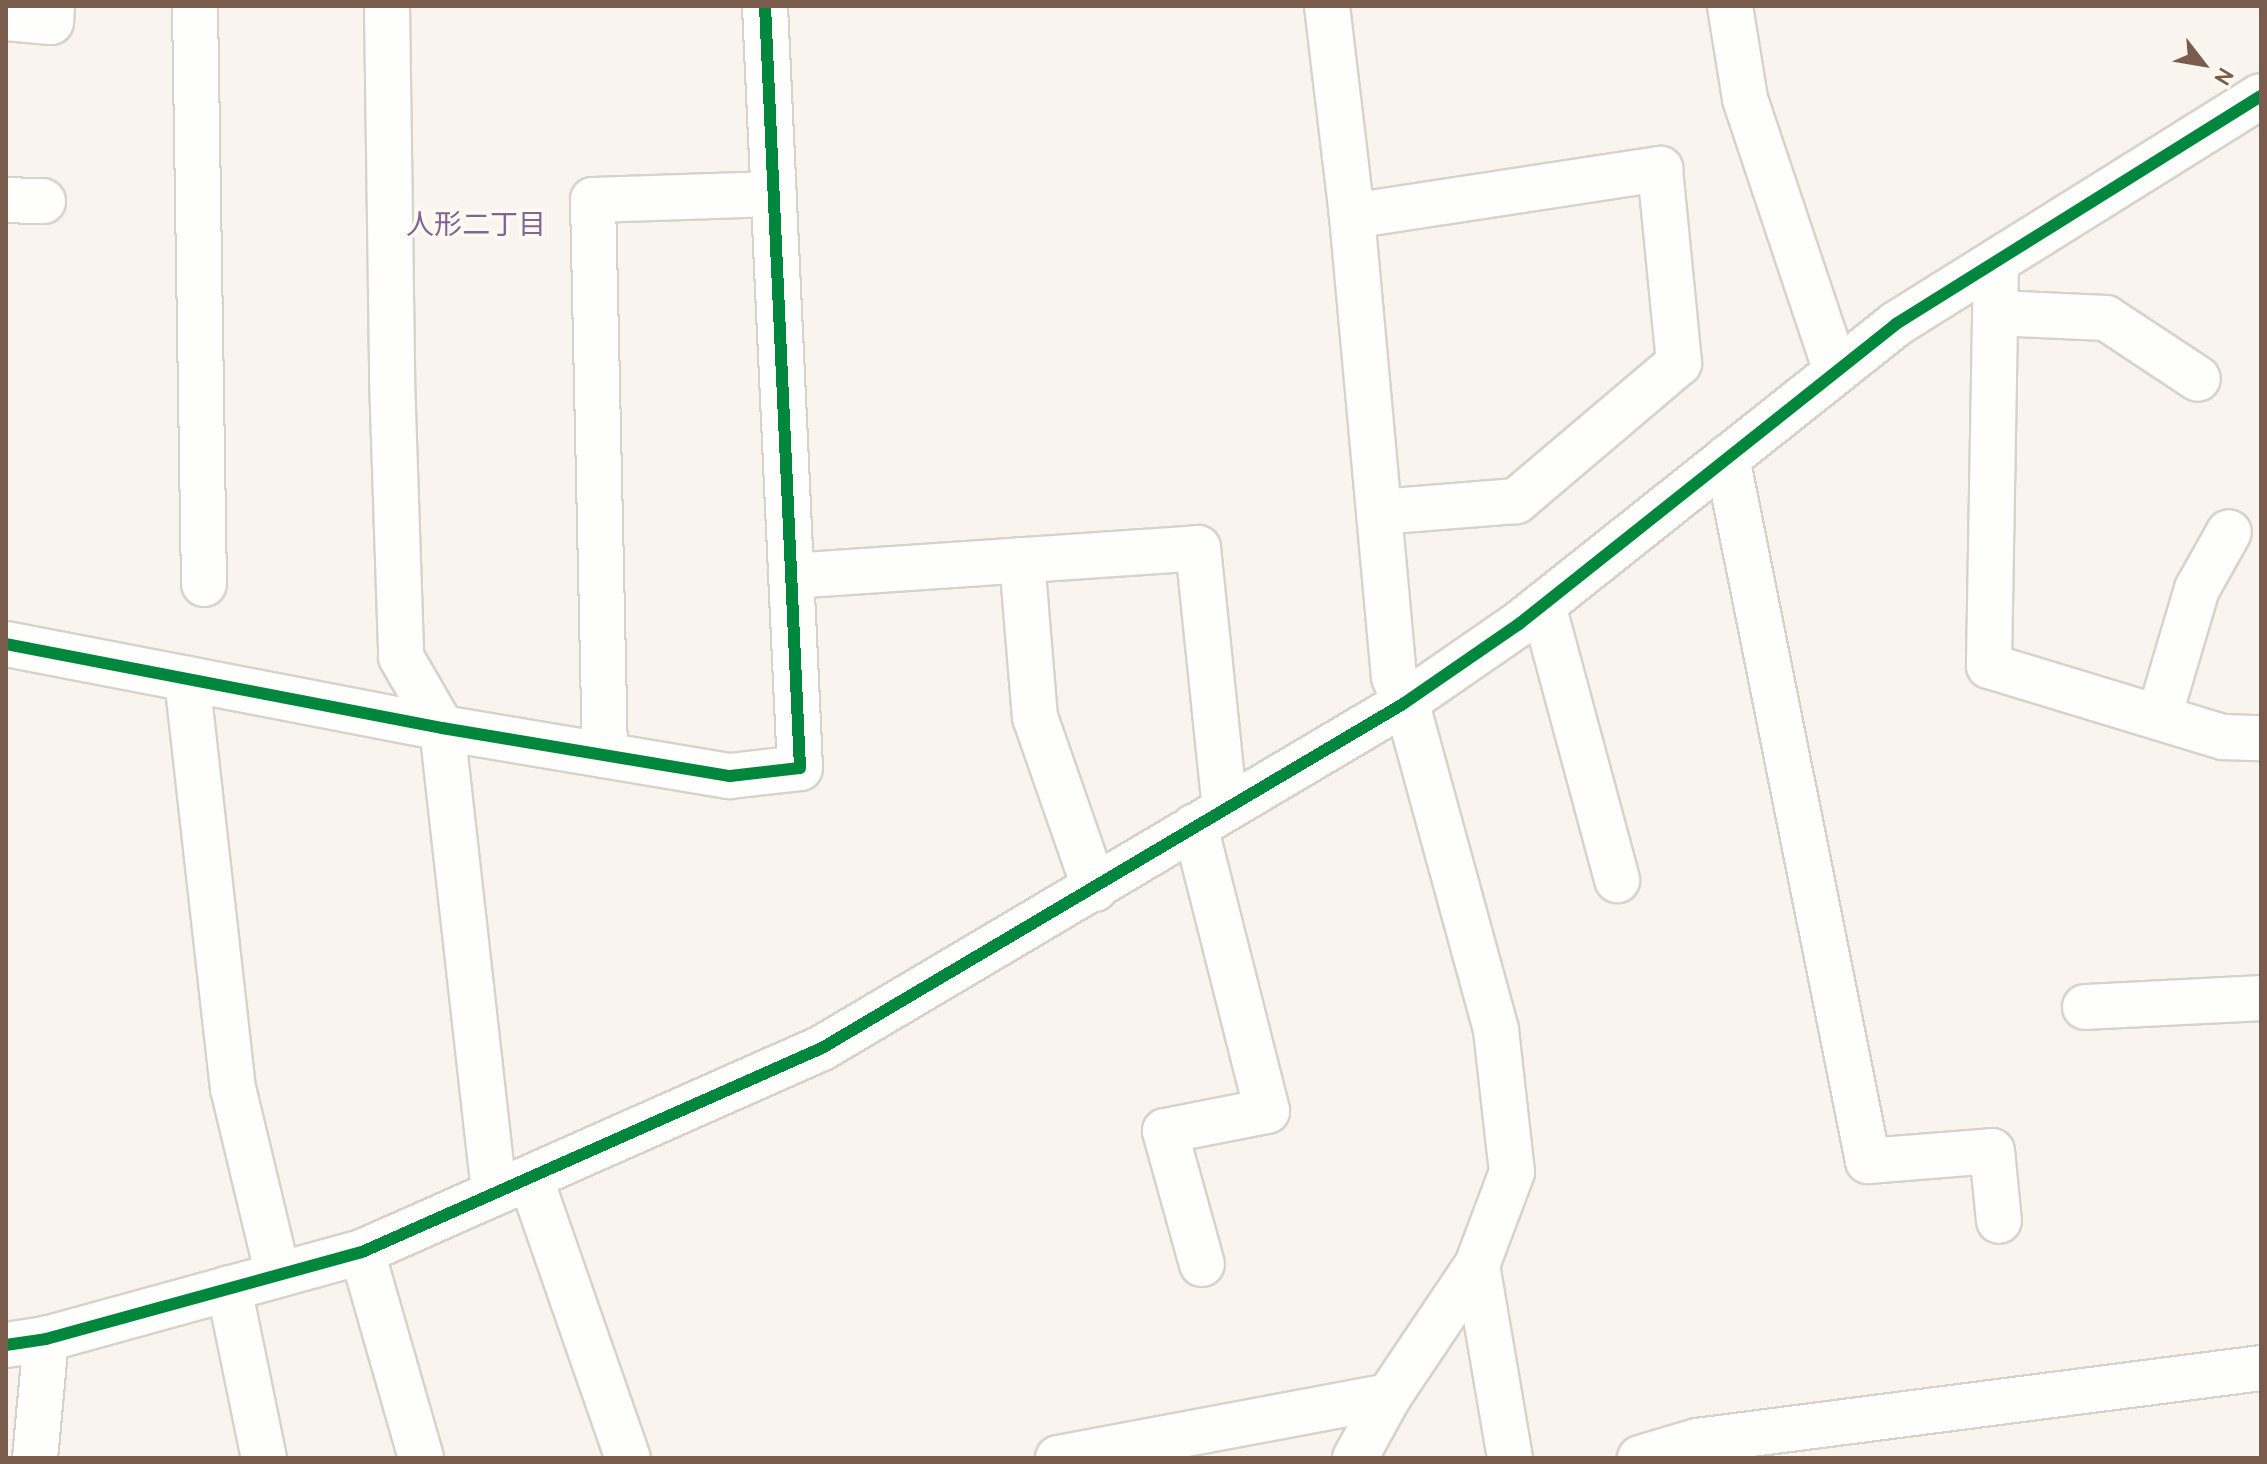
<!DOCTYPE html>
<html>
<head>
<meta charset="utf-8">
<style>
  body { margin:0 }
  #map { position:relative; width:2267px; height:1464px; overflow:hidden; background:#f9f5ee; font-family:Cabin,"Noto Sans JP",sans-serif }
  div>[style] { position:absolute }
  .roads { filter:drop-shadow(2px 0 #d9d2cc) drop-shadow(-2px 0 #d9d2cc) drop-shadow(0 2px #d9d2cc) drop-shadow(0 -2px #d9d2cc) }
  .minor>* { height:44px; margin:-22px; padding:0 22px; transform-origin:22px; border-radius:22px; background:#fefefc }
  .cycleway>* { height:12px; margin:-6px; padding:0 6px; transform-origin:6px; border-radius:6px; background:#00873e }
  span { translate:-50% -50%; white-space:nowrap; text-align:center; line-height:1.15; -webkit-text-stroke:7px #fffaf2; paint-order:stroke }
  .neighbourhood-label { font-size:28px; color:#846495 }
  .frame { position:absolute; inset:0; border:8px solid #7a5c4c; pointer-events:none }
  .north { position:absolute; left:2163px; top:24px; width:80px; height:80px; -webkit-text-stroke:6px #fffaf2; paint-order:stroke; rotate:121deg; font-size:22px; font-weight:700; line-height:32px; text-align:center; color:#7a5c4c }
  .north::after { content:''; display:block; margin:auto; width:28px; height:36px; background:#7a5c4c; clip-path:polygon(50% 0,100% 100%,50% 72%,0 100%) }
</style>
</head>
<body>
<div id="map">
  <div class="roads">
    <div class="minor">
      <i style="left:195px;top:6px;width:578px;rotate:89.11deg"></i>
      <i style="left:387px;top:6px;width:373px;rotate:89.2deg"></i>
      <i style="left:392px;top:379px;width:278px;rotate:88.1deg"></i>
      <i style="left:401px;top:657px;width:82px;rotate:60deg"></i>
      <i style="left:442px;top:728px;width:468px;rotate:83.6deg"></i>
      <i style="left:1327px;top:6px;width:211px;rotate:83.2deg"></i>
      <i style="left:1352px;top:216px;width:463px;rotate:84.8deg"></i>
      <i style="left:1394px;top:677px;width:45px;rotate:68deg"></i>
      <i style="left:1411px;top:719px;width:322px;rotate:74.7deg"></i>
      <i style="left:1496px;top:1030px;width:143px;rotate:83.6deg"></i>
      <i style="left:1512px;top:1172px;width:99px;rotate:110.6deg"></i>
      <i style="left:1477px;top:1265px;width:158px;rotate:123.9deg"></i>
      <i style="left:1389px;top:1396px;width:71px;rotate:118.7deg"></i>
      <i style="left:1730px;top:6px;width:94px;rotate:80.8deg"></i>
      <i style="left:1745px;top:99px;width:287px;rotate:71.5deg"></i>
      <i style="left:6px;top:18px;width:45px;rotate:5.1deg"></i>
      <i style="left:51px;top:22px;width:16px;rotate:-86deg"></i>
      <i style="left:6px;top:200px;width:37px;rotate:2deg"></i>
      <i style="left:1352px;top:216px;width:312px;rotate:-8.7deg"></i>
      <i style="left:1660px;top:169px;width:195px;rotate:84.4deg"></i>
      <i style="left:1679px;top:363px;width:214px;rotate:139.7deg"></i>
      <i style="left:1516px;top:501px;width:136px;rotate:175.4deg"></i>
      <i style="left:1996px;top:262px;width:404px;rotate:91deg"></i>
      <i style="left:1989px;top:666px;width:245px;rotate:16.9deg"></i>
      <i style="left:2223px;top:737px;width:38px;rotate:2deg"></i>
      <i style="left:1995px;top:313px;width:111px;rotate:2.6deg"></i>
      <i style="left:2106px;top:318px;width:110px;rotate:33.5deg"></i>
      <i style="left:1727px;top:458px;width:717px;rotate:78.66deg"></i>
      <i style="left:1868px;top:1161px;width:124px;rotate:-4.6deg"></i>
      <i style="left:1992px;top:1151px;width:70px;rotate:84.3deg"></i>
      <i style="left:1022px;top:560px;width:158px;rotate:85.3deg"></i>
      <i style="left:1035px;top:717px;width:182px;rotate:70.8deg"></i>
      <i style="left:791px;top:576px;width:408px;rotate:-3.9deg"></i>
      <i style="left:1198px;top:548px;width:262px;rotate:84.1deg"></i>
      <i style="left:1543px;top:605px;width:285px;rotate:74.9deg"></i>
      <i style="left:6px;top:644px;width:444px;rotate:10.9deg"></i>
      <i style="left:442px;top:728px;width:292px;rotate:9.5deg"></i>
      <i style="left:730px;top:776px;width:70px;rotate:-6.5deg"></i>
      <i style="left:800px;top:768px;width:763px;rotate:-92.63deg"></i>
      <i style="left:187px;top:679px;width:412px;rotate:83.6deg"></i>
      <i style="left:233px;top:1088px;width:192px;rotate:76.5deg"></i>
      <i style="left:2159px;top:717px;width:134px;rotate:-73.5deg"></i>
      <i style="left:2197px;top:589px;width:65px;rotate:-60.7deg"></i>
      <i style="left:605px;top:755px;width:555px;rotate:-91.24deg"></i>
      <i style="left:593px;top:200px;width:181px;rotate:-1.9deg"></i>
      <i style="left:1195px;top:826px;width:294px;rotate:75.8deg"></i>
      <i style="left:1267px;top:1111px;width:104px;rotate:168.9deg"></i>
      <i style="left:1165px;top:1131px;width:138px;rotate:74.5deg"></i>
      <i style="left:2085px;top:1007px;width:176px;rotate:-2.9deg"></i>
      <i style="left:531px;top:1180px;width:294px;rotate:70.8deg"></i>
      <i style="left:362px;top:1252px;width:214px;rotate:74deg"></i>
      <i style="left:1477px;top:1265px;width:196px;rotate:80.3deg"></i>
      <i style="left:229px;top:1288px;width:174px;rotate:78.4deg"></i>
      <i style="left:6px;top:1345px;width:40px;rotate:-8.5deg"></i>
      <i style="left:46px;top:1339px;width:328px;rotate:-15.4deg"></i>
      <i style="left:362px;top:1252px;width:503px;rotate:-23.92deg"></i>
      <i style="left:822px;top:1048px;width:675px;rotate:-30.63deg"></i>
      <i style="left:1403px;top:704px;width:141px;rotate:-34.6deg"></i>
      <i style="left:1519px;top:624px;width:482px;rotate:-38.5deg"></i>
      <i style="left:1896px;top:324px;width:430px;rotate:-32deg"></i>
      <i style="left:35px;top:1458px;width:120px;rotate:-84.7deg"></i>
      <i style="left:1058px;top:1458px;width:337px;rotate:-10.6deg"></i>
      <i style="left:1640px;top:1458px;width:59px;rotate:-16.6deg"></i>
      <i style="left:1697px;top:1441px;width:569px;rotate:-7.37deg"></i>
    </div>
  </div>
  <div class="cycleway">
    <i style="left:6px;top:644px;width:444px;rotate:10.9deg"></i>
    <i style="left:442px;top:728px;width:292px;rotate:9.5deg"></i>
    <i style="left:730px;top:776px;width:70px;rotate:-6.5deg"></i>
    <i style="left:800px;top:768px;width:763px;rotate:-92.63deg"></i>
    <i style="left:6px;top:1345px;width:40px;rotate:-8.5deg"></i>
    <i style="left:46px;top:1339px;width:328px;rotate:-15.4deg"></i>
    <i style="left:362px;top:1252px;width:503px;rotate:-23.92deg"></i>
    <i style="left:822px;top:1048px;width:675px;rotate:-30.63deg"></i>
    <i style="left:1403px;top:704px;width:141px;rotate:-34.6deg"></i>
    <i style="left:1519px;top:624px;width:482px;rotate:-38.5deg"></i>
    <i style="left:1896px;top:324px;width:430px;rotate:-32deg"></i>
  </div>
  <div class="neighbourhood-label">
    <span style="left:476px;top:224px">人形二丁目</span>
  </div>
  <div class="frame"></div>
  <div class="north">N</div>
</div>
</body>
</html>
